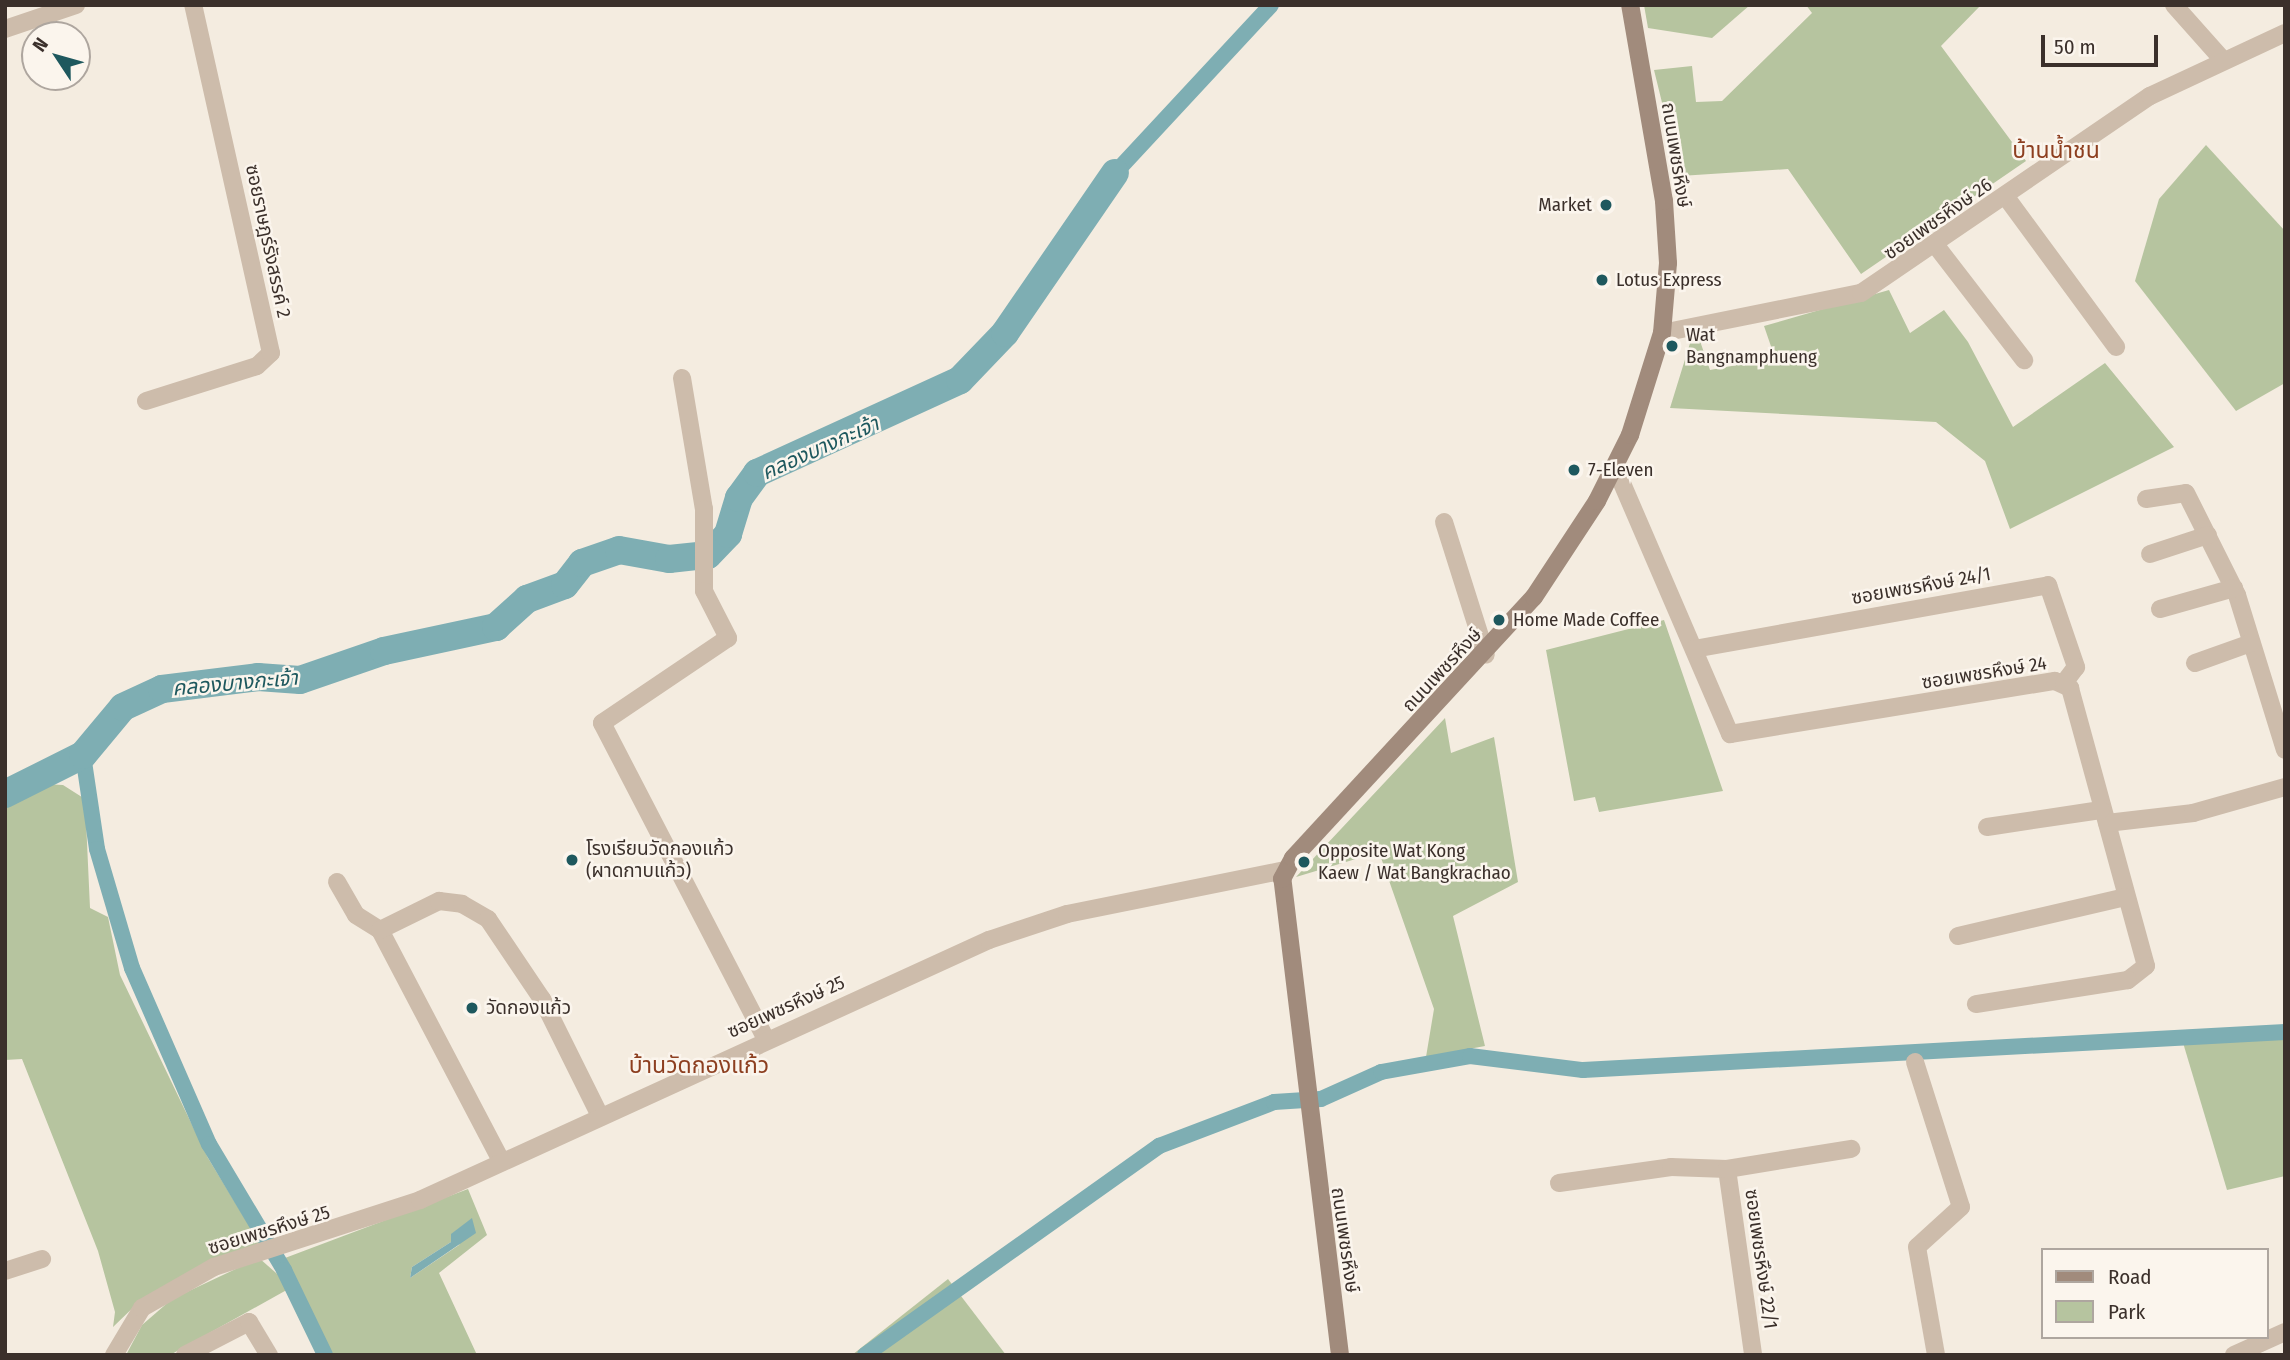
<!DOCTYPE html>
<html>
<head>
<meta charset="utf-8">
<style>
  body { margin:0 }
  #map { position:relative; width:2290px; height:1360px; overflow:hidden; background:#f4ece0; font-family:"Fira Sans Condensed","Noto Sans Thai",sans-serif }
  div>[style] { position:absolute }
  .green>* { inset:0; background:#b6c49f }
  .water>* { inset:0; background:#7eaeb3 }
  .canal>* { height:16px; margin:-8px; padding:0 8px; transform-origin:8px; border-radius:8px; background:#7eaeb3 }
  .river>* { height:28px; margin:-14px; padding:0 14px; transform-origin:14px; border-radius:14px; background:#7eaeb3 }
  .minor>* { height:18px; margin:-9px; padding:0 9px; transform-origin:9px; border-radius:9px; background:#cdbcab }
  .tertiary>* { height:18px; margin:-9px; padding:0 9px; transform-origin:9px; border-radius:9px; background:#cdbcab }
  .secondary>* { height:18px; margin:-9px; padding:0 9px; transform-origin:9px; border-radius:9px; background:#a18b7c }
  .dots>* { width:19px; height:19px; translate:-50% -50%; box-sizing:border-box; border:4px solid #fbf5ed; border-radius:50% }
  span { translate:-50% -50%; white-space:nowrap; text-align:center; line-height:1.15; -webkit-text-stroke:5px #fbf5ed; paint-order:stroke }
  .street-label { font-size:19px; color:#3b302b }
  .poi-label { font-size:19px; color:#3b302b }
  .right { translate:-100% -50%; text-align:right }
  .left { translate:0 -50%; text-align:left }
  .water-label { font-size:21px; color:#1e585e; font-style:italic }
  .quarter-label { font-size:23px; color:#8d3f20 }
  .frame { position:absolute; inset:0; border:7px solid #3b302b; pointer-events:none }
  .legend { position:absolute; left:2041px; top:1248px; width:228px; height:91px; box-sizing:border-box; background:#fbf5ed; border:2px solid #aea69f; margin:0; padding:9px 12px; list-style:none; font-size:21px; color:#3b302b }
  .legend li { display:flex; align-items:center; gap:14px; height:35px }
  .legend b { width:35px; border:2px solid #aea69f }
  .north { position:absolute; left:21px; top:21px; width:70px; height:70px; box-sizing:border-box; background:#fbf5ed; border:2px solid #aea69f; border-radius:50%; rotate:306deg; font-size:19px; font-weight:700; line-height:28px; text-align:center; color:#3b302b }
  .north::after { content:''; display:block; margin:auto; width:24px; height:32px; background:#1e585e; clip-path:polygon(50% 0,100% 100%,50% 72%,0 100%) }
  .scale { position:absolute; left:2041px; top:35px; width:117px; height:32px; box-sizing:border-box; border:4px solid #3b302b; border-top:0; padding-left:9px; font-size:21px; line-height:24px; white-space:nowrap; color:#3b302b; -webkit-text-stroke:5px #fbf5ed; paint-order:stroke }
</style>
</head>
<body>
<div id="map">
  <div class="green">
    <i style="clip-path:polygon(1644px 5px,1750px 5px,1712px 38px,1648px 28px)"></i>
    <i style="clip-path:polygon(1806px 5px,1981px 5px,1941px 46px,2026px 161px,1861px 274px,1788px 169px,1680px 176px,1654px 70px,1692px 66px,1696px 102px,1722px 101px,1812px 13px)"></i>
    <i style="clip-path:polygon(2206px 145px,2285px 231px,2285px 383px,2236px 411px,2135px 281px,2159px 199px)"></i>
    <i style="clip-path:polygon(1889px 290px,1910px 333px,1944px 310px,1968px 342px,2013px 427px,2105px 363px,2174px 447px,2010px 529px,1985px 461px,1936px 422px,1670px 408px,1691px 340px,1700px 341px,1710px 370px,1775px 358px,1764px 326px)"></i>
    <i style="clip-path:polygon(1664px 620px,1723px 791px,1599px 812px,1595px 797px,1574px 801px,1546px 650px)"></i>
    <i style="clip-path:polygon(1445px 718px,1451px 753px,1494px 737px,1518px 882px,1453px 916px,1485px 1046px,1426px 1057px,1434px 1009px,1379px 852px,1296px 877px)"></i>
    <i style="clip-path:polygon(44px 784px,63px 785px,85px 799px,90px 908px,108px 917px,120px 975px,208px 1158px,261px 1245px,143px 1298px,113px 1327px,115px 1312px,98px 1251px,22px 1059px,5px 1060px,5px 806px)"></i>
    <i style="clip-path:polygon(2285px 1027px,2285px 1176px,2227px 1190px,2181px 1036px,2185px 1030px)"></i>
    <i style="clip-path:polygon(evenodd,468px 1189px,487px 1235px,439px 1273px,477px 1355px,329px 1355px,285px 1258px,468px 1189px,472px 1219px,459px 1245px,410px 1278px,412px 1267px,451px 1242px,452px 1234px,472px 1219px)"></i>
    <i style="clip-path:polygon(259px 1258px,292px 1287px,170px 1355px,126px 1355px,142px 1325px,172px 1299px)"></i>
    <i style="clip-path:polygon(948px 1279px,1006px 1355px,852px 1355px)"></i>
  </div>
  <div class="water">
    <i style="clip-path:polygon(472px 1218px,476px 1233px,410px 1278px,412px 1267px,451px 1242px,451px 1234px)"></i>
  </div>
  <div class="canal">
    <i style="left:1115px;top:173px;width:229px;rotate:-47.1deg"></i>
    <i style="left:83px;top:755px;width:95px;rotate:81.5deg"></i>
    <i style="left:97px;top:849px;width:124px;rotate:73.6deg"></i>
    <i style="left:132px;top:968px;width:192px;rotate:66.4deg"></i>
    <i style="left:209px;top:1144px;width:147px;rotate:59.2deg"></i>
    <i style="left:284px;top:1270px;width:94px;rotate:64.2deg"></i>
    <i style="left:865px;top:1355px;width:361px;rotate:-35.4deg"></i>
    <i style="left:1159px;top:1146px;width:123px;rotate:-20.9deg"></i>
    <i style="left:1274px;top:1102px;width:47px;rotate:-3.7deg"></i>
    <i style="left:1321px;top:1099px;width:66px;rotate:-24.2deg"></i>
    <i style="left:1381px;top:1072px;width:90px;rotate:-10.2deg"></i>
    <i style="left:1470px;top:1056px;width:114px;rotate:7.1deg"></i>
    <i style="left:1583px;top:1070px;width:703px;rotate:-3.1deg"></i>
  </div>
  <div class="river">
    <i style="left:5px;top:794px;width:87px;rotate:-26.6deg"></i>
    <i style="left:83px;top:755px;width:62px;rotate:-50.2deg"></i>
    <i style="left:123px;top:707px;width:43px;rotate:-24.8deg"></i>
    <i style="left:162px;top:689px;width:97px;rotate:-7.1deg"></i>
    <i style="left:258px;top:677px;width:42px;rotate:4.1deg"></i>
    <i style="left:300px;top:680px;width:89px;rotate:-19deg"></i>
    <i style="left:384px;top:651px;width:115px;rotate:-12.1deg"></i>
    <i style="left:496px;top:627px;width:42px;rotate:-42.1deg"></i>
    <i style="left:527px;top:599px;width:40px;rotate:-20.2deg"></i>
    <i style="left:565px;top:585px;width:28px;rotate:-52deg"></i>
    <i style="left:582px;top:563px;width:39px;rotate:-19deg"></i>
    <i style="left:619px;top:550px;width:51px;rotate:10.2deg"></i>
    <i style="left:669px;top:559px;width:39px;rotate:-6deg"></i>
    <i style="left:708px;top:555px;width:29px;rotate:-46deg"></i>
    <i style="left:728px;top:534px;width:38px;rotate:-73deg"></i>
    <i style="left:739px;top:498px;width:31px;rotate:-54deg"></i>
    <i style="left:757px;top:473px;width:223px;rotate:-24.6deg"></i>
    <i style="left:960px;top:380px;width:65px;rotate:-46.2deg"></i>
    <i style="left:1005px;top:333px;width:194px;rotate:-55.5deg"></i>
  </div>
  <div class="minor">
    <i style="left:2174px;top:5px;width:72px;rotate:48.4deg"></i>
    <i style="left:2006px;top:197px;width:186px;rotate:53.7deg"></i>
    <i style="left:1937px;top:247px;width:143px;rotate:52.4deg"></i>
    <i style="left:682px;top:378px;width:133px;rotate:80.5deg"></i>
    <i style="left:704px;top:509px;width:82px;rotate:90deg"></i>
    <i style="left:704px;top:591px;width:53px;rotate:62.9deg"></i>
    <i style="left:728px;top:638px;width:152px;rotate:146deg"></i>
    <i style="left:602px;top:723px;width:357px;rotate:62.6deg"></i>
    <i style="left:146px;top:401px;width:116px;rotate:-17.5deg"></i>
    <i style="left:257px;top:366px;width:19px;rotate:-43deg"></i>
    <i style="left:271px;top:353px;width:357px;rotate:-102.6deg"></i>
    <i style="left:1615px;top:467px;width:291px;rotate:66.7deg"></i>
    <i style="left:1730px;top:734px;width:329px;rotate:-9.3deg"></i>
    <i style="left:2055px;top:681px;width:17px;rotate:25deg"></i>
    <i style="left:2070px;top:688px;width:288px;rotate:74.7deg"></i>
    <i style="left:2146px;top:966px;width:23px;rotate:142deg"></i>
    <i style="left:2128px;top:980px;width:154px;rotate:171deg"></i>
    <i style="left:2146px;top:499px;width:40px;rotate:-8.5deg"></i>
    <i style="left:2186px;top:493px;width:114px;rotate:63.4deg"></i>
    <i style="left:2237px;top:595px;width:162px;rotate:72.8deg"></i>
    <i style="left:1444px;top:522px;width:139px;rotate:72.5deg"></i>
    <i style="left:2150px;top:554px;width:61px;rotate:-18.1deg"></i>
    <i style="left:2160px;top:609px;width:77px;rotate:-15.8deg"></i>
    <i style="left:1694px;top:649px;width:360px;rotate:-10.2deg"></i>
    <i style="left:2048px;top:585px;width:87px;rotate:71.1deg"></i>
    <i style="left:2076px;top:667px;width:20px;rotate:127deg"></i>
    <i style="left:2195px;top:663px;width:59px;rotate:-19.7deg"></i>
    <i style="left:2107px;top:823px;width:87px;rotate:-6.6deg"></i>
    <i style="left:2193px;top:813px;width:96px;rotate:-15.8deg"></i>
    <i style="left:1987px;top:827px;width:115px;rotate:-8.5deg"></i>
    <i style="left:337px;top:882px;width:38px;rotate:60deg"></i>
    <i style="left:356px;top:915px;width:28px;rotate:32deg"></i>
    <i style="left:380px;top:930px;width:262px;rotate:62.3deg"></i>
    <i style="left:380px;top:930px;width:66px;rotate:-26.2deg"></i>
    <i style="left:439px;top:901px;width:23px;rotate:7deg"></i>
    <i style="left:462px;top:904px;width:30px;rotate:30deg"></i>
    <i style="left:488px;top:919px;width:97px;rotate:56deg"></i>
    <i style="left:542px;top:999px;width:128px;rotate:63.6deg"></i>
    <i style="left:1958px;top:936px;width:172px;rotate:-13.1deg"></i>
    <i style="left:1915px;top:1062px;width:152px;rotate:72.4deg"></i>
    <i style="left:1961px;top:1207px;width:59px;rotate:137.7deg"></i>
    <i style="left:1917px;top:1247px;width:110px;rotate:80deg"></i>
    <i style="left:1727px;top:1169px;width:188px;rotate:82deg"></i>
    <i style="left:1559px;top:1183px;width:113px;rotate:-8.1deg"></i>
    <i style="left:1671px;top:1167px;width:56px;rotate:2deg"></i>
    <i style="left:1727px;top:1169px;width:126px;rotate:-9.2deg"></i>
    <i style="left:5px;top:1271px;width:39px;rotate:-18deg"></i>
    <i style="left:185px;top:1355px;width:72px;rotate:-27.3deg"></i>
    <i style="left:249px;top:1322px;width:39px;rotate:59deg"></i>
    <i style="left:2234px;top:1355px;width:56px;rotate:-24.3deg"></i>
  </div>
  <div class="tertiary">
    <i style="left:5px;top:29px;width:75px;rotate:-18.7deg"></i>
    <i style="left:1662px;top:333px;width:203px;rotate:-11.4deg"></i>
    <i style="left:1861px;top:293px;width:350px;rotate:-34.3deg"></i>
    <i style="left:2150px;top:96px;width:149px;rotate:-25deg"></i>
    <i style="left:114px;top:1355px;width:55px;rotate:-59.2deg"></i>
    <i style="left:142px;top:1308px;width:83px;rotate:-29.7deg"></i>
    <i style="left:214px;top:1267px;width:217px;rotate:-18deg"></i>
    <i style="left:420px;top:1200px;width:626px;rotate:-24.56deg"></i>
    <i style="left:989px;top:940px;width:82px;rotate:-18.4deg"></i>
    <i style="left:1067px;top:914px;width:222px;rotate:-11.4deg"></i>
  </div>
  <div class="secondary">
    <i style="left:1340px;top:1355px;width:480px;rotate:-96.9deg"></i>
    <i style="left:1282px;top:879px;width:24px;rotate:-62deg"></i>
    <i style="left:1293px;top:858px;width:355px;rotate:-47.3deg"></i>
    <i style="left:1534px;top:597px;width:115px;rotate:-56.7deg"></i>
    <i style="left:1597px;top:501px;width:74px;rotate:-63.4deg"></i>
    <i style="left:1630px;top:435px;width:107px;rotate:-72.6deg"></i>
    <i style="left:1662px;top:333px;width:70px;rotate:-85.1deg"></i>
    <i style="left:1668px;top:263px;width:62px;rotate:-93.7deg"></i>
    <i style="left:1664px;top:201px;width:199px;rotate:-99.8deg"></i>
  </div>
  <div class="dots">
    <i style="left:1606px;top:205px;background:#1e585e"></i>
    <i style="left:1602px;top:280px;background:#1e585e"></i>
    <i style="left:1672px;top:346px;background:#1e585e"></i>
    <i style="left:1574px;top:470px;background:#1e585e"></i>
    <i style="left:1499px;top:620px;background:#1e585e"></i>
    <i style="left:572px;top:860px;background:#1e585e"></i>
    <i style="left:1304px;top:862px;background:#1e585e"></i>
    <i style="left:472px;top:1008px;background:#1e585e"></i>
  </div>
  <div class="street-label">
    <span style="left:1676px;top:155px;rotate:81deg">ถนนเพชรหึงษ์</span>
    <span style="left:1938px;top:219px;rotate:-35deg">ซอยเพชรหึงษ์ 26</span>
    <span style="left:268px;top:241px;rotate:78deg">ซอยราษฎร์รังสรรค์ 2</span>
    <span style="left:1921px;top:586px;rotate:-10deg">ซอยเพชรหึงษ์ 24/1</span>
    <span style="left:1442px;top:670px;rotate:-47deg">ถนนเพชรหึงษ์</span>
    <span style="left:1984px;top:673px;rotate:-9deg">ซอยเพชรหึงษ์ 24</span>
    <span style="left:786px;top:1007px;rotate:-24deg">ซอยเพชรหึงษ์ 25</span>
    <span style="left:269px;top:1230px;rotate:-17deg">ซอยเพชรหึงษ์ 25</span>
    <span style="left:1345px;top:1240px;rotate:82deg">ถนนเพชรหึงษ์</span>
    <span style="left:1761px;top:1259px;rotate:82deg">ซอยเพชรหึงษ์ 22/1</span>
  </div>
  <div class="poi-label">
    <span class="right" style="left:1592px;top:205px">Market</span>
    <span class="left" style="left:1616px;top:280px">Lotus Express</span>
    <span class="left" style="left:1686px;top:346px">Wat<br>Bangnamphueng</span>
    <span class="left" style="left:1588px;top:470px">7-Eleven</span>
    <span class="left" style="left:1513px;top:620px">Home Made Coffee</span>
    <span class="left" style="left:586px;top:860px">โรงเรียนวัดกองแก้ว<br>(ผาดกาบแก้ว)</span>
    <span class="left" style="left:1318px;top:862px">Opposite Wat Kong<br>Kaew / Wat Bangkrachao</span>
    <span class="left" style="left:486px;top:1008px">วัดกองแก้ว</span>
  </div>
  <div class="water-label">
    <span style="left:820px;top:448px;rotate:-24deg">คลองบางกะเจ้า</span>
    <span style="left:235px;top:683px;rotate:-5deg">คลองบางกะเจ้า</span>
  </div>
  <div class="quarter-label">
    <span style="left:2056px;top:150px">บ้านน้ำชน</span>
    <span style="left:699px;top:1065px">บ้านวัดกองแก้ว</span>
  </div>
  <div class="frame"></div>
  <ul class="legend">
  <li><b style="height:9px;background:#a18b7c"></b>Road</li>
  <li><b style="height:19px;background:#b6c49f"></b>Park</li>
  </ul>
  <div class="north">N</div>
  <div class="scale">50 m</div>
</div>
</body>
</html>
